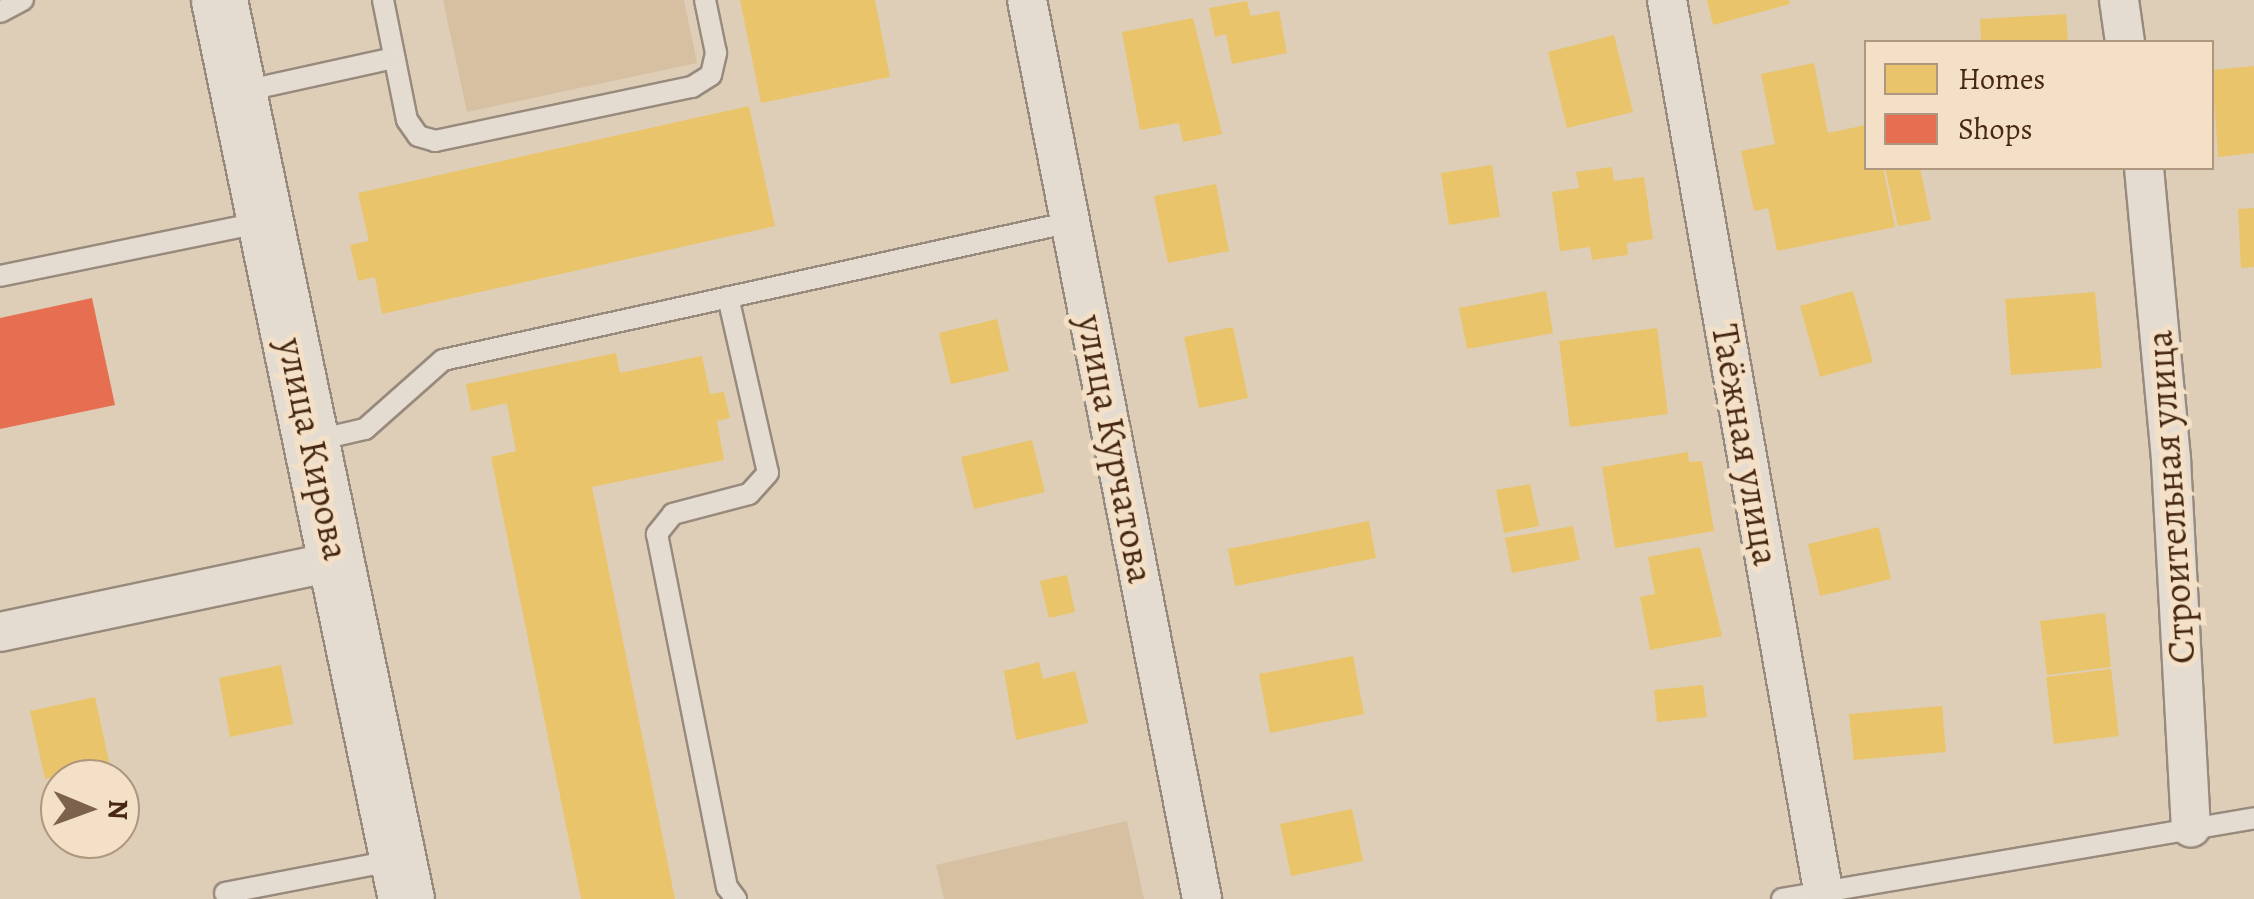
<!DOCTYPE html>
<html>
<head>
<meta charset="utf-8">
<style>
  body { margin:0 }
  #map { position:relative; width:2254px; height:899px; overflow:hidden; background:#deceb8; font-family:Alegreya,serif }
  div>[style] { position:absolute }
  .green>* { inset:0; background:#d7bfa1 }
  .homes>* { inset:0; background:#e9c46a }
  .shops>* { inset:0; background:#e76f51 }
  .roads { filter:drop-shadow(2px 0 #988a7c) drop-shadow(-2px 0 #988a7c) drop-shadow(0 2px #988a7c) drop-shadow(0 -2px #988a7c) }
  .lane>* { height:20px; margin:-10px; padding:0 10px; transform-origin:10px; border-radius:10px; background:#e4dcd1 }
  .street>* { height:38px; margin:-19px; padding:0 19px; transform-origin:19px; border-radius:19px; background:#e4dcd1 }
  .secondary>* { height:55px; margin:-27.5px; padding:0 27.5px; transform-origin:27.5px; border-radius:27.5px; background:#e4dcd1 }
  span { translate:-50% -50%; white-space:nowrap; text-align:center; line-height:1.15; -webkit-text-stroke:10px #f3e0c7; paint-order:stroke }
  .street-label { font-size:38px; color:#472712 }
  .legend { position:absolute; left:1864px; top:40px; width:350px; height:130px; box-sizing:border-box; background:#f3e0c7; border:2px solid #ae967f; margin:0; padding:12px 18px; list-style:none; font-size:30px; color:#472712 }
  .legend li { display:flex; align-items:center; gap:20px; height:50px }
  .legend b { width:50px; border:2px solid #ae967f }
  .north { position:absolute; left:40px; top:759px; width:100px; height:100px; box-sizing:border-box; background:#f3e0c7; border:2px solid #ae967f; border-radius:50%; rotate:91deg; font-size:28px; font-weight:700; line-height:40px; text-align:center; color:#472712 }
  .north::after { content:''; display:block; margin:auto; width:35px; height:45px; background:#7c614c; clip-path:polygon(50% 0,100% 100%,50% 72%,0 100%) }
</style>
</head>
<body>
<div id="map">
  <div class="green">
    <i style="clip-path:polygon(443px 0,684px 0,697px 63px,467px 112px)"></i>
    <i style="clip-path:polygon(1127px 821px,1144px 899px,944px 899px,936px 865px)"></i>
  </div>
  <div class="homes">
    <i style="clip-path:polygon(740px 0,875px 0,890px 77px,761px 103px)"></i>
    <i style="clip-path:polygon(1707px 0,1789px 0,1790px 4px,1713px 25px)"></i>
    <i style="clip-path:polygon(1247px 1px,1251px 16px,1279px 11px,1287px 53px,1232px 64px,1226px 34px,1215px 37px,1209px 8px)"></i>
    <i style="clip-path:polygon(2066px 14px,2068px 42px,1981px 42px,1980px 19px)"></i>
    <i style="clip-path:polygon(1193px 18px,1222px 134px,1183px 142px,1179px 123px,1140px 130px,1122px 32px)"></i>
    <i style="clip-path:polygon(1614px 35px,1633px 112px,1567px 128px,1548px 52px)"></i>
    <i style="clip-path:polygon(1814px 63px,1828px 133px,1866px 125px,1866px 168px,1883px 168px,1895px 227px,1777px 251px,1768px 208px,1754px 211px,1741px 151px,1775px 144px,1761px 74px)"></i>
    <i style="clip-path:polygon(2254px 66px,2254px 153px,2218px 157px,2212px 70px)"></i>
    <i style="clip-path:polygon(749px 106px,775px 226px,382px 314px,375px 277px,358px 281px,350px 245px,369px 241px,358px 193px)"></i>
    <i style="clip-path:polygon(1492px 165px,1500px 217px,1449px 225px,1441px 173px)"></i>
    <i style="clip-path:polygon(1612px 167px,1614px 181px,1644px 177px,1653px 239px,1627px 243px,1628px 255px,1592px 260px,1590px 247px,1560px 251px,1552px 192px,1579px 188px,1576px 172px)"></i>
    <i style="clip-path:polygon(1885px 168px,1920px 168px,1931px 220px,1898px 226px)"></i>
    <i style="clip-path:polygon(1216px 184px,1229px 251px,1168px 263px,1154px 196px)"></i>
    <i style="clip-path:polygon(2254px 208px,2254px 267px,2241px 268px,2238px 209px)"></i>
    <i style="clip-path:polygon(1546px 291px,1553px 333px,1467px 349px,1459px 308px)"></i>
    <i style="clip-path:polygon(1853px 291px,1873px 362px,1820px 377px,1800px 306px)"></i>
    <i style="clip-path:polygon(2095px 292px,2102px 368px,2011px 375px,2005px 299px)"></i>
    <i style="clip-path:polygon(997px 319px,1009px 371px,951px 384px,939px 333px)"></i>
    <i style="clip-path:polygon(1233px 327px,1248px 398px,1199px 408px,1184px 337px)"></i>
    <i style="clip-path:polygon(1657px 328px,1668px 414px,1570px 427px,1559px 341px)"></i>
    <i style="clip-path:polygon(616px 353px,620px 373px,702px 356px,710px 394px,724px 392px,730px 418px,717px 421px,724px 460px,592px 487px,675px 899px,581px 899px,491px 457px,516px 451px,507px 403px,471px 411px,466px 384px)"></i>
    <i style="clip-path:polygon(1032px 440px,1045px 492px,974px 509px,961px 457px)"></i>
    <i style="clip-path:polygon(1688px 452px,1689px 462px,1702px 461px,1714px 531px,1615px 548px,1602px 467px)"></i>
    <i style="clip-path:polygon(1530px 484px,1539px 526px,1504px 533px,1496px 490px)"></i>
    <i style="clip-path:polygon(1369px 521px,1376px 558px,1235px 586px,1228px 549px)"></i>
    <i style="clip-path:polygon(1573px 526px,1580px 560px,1512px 573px,1505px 538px)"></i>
    <i style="clip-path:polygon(1879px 527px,1891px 579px,1820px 596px,1808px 544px)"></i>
    <i style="clip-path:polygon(1700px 547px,1722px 636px,1650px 650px,1640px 597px,1655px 594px,1648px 557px)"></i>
    <i style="clip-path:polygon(1067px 575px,1075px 612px,1049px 618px,1040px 581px)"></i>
    <i style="clip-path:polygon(2105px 613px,2111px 667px,2047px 675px,2040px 621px)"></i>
    <i style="clip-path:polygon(1353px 656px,1364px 714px,1270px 733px,1259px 674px)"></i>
    <i style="clip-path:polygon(1039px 662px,1043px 679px,1075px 671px,1088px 723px,1016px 740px,1004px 671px)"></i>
    <i style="clip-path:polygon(281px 665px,293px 724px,230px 737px,219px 678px)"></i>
    <i style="clip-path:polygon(2111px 669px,2119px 736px,2054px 744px,2046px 677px)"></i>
    <i style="clip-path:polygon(1703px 685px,1707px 717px,1657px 722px,1654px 690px)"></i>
    <i style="clip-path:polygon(95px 697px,110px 766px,45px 779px,30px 711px)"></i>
    <i style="clip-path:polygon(1942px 706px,1946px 752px,1854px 760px,1849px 714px)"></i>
    <i style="clip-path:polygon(1352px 809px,1363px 861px,1291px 876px,1280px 824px)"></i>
  </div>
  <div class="shops">
    <i style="clip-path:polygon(92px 298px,115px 405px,0 429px,0 318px)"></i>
  </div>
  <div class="roads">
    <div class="lane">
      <i style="left:383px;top:0;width:122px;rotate:78.7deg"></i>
      <i style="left:407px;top:120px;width:19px;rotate:55deg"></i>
      <i style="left:418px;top:136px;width:18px;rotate:16deg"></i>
      <i style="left:435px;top:141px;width:263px;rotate:-11.9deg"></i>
      <i style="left:692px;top:87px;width:22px;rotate:-32deg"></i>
      <i style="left:711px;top:75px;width:23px;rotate:-77deg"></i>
      <i style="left:716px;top:53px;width:54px;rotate:-101.7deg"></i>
      <i style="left:0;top:12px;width:26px;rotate:-28deg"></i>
      <i style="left:239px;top:92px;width:159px;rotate:-12.4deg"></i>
      <i style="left:0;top:276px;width:268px;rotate:-11.6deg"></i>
      <i style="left:728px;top:297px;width:180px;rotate:77.2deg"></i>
      <i style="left:768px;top:473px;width:28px;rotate:132deg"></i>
      <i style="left:749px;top:494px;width:79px;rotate:165.3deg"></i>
      <i style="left:673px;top:514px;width:26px;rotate:129deg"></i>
      <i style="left:657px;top:534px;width:360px;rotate:78.8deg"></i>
      <i style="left:727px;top:887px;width:15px;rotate:53deg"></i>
      <i style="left:313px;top:441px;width:53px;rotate:-13deg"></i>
      <i style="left:365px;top:429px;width:104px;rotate:-41.5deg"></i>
      <i style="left:443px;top:360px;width:643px;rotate:-12.39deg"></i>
      <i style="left:225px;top:893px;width:174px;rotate:-10.9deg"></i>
      <i style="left:1782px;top:899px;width:479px;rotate:-9.7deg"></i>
    </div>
    <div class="street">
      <i style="left:1027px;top:0;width:916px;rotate:78.98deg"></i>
      <i style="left:1667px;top:0;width:904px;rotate:80.06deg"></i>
      <i style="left:2119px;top:0;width:42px;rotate:81.9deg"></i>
      <i style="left:2144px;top:168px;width:293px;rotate:84.7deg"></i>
      <i style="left:2171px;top:460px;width:368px;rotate:86.9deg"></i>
      <i style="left:0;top:632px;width:343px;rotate:-11.9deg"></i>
    </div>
    <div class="secondary">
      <i style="left:219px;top:0;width:918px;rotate:78.25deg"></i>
    </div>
  </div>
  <div class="street-label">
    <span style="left:1745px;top:445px;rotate:80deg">Таёжная улица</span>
    <span style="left:313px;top:449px;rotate:78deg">улица Кирова</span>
    <span style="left:1115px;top:449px;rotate:79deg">улица Курчатова</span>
    <span style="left:2171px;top:497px;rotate:-94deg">Строительная улица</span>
  </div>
  <ul class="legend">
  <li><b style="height:28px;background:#e9c46a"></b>Homes</li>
  <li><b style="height:28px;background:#e76f51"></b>Shops</li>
  </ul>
  <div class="north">N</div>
</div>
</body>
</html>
